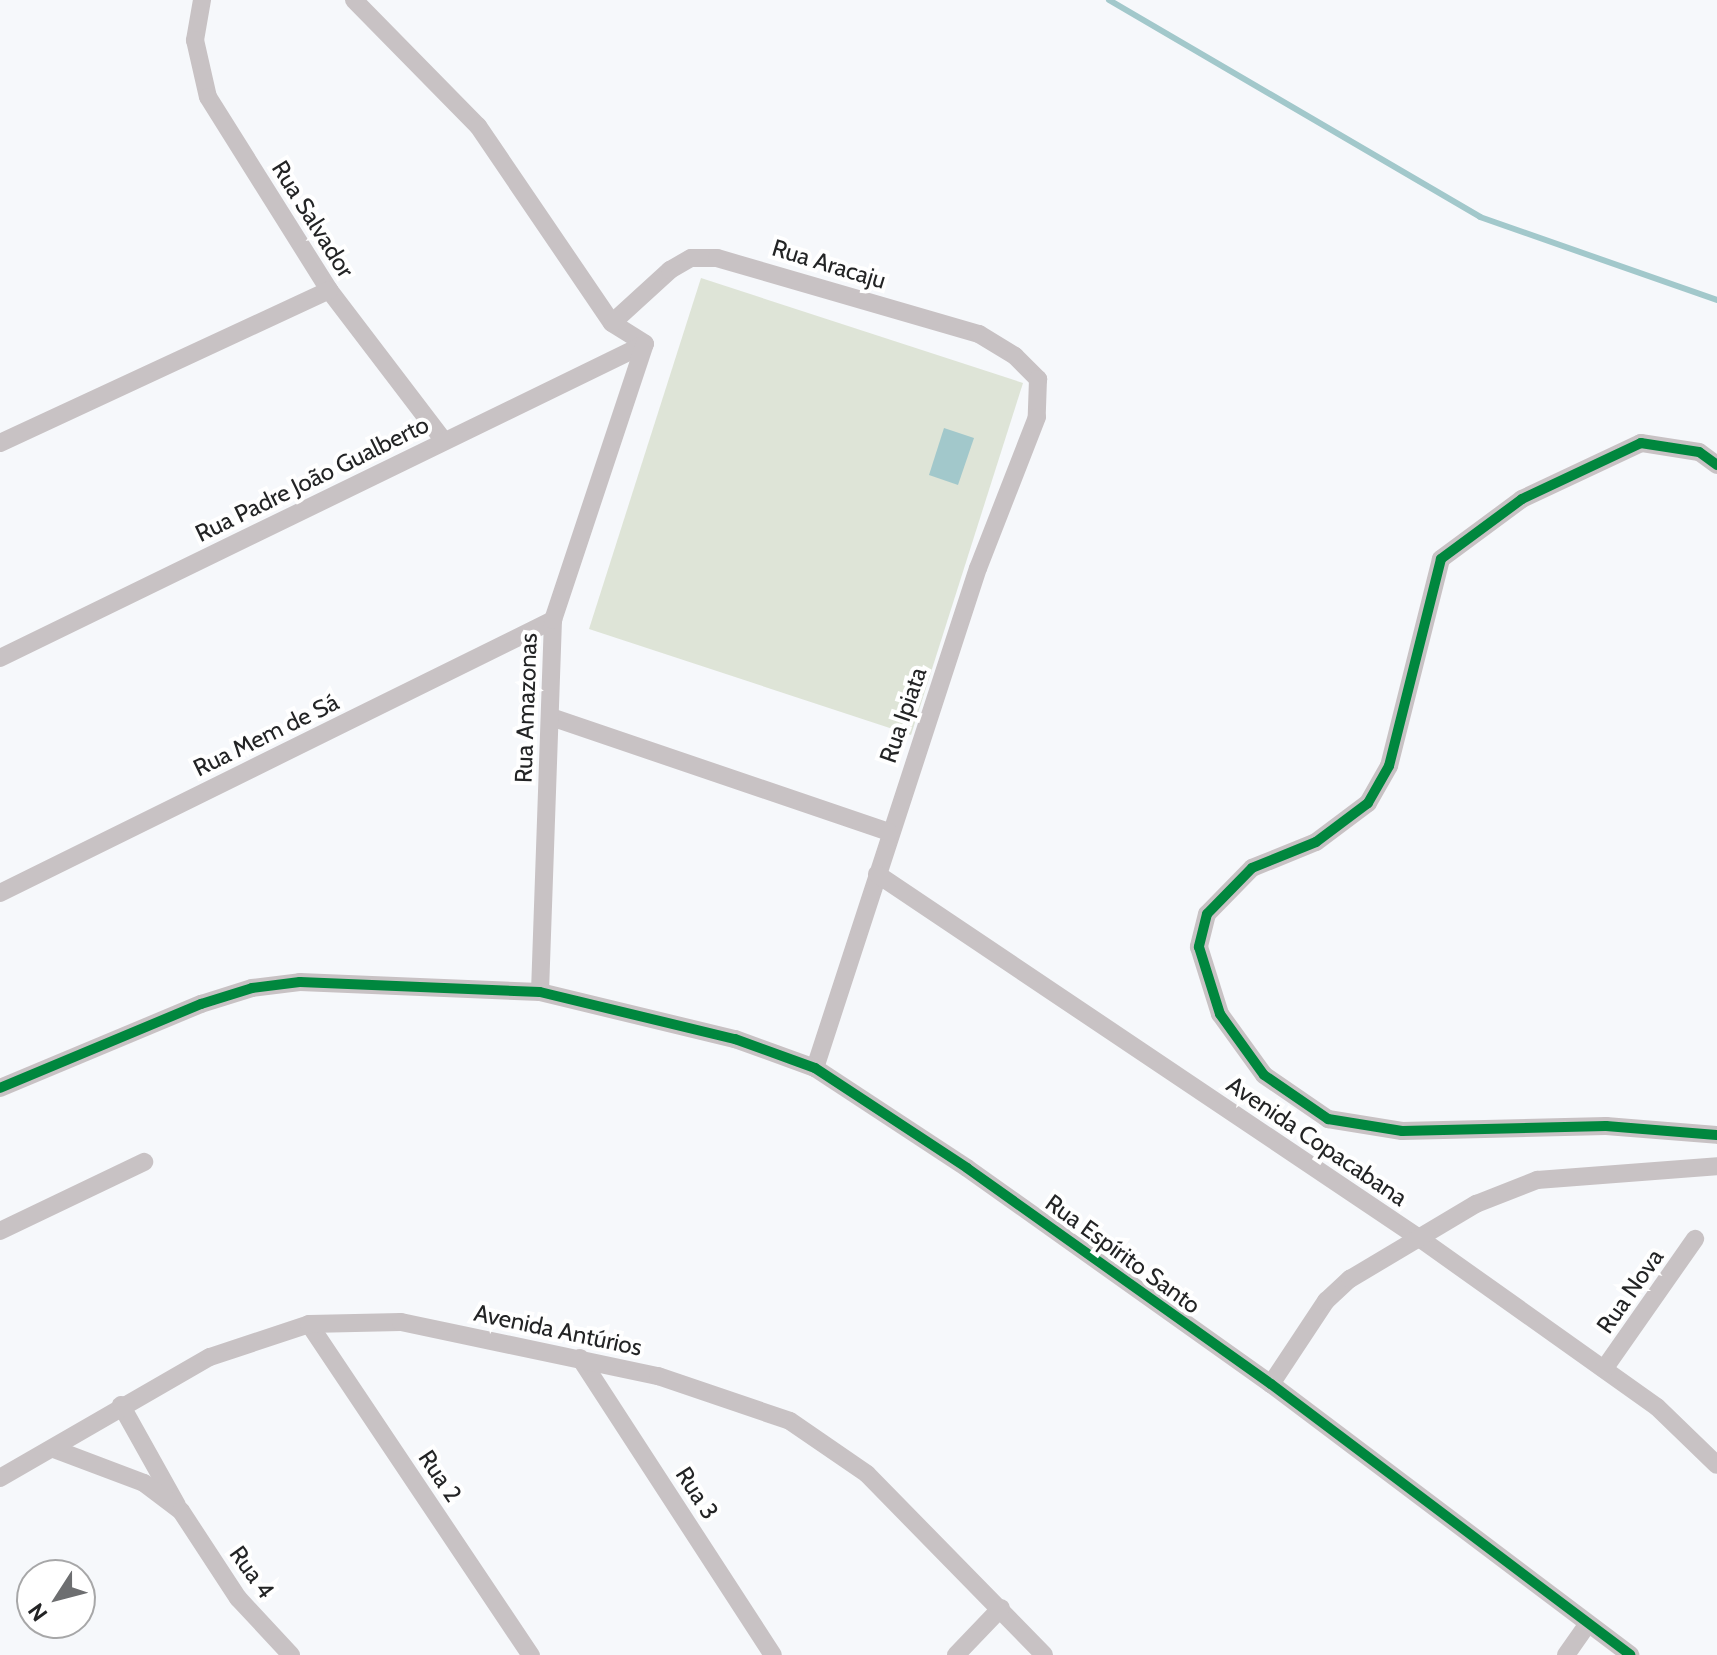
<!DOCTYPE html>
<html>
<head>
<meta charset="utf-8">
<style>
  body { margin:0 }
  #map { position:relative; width:1717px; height:1655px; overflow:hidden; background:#f6f8fb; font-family:Cabin,sans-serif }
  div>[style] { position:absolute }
  .green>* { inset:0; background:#dee4d7 }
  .water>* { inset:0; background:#a2c8cb }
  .stream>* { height:6px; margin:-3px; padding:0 3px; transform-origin:3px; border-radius:3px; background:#a2c8cb }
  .minor>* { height:18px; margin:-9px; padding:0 9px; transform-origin:9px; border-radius:9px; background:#c8c2c4 }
  .cycleway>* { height:10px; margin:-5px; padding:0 5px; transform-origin:5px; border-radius:5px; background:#00873e }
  span { translate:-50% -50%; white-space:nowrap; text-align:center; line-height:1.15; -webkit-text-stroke:8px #fff; paint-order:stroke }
  .street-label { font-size:24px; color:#232425 }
  .north { position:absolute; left:16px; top:1559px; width:80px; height:80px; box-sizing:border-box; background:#fff; border:2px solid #a7a7a8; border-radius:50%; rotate:234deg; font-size:22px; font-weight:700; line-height:32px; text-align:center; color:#232425 }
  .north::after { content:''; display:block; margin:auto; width:28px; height:36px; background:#6d6e70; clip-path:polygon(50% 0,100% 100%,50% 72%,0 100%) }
</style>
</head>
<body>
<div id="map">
  <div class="green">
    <i style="clip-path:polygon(701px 278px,1023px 383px,911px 735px,589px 629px)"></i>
  </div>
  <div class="water">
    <i style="clip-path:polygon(944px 428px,974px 438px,958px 485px,929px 475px)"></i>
  </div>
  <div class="stream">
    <i style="left:1109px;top:0;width:430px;rotate:30.3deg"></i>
    <i style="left:1480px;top:217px;width:251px;rotate:19.3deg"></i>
  </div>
  <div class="minor">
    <i style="left:202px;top:0;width:41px;rotate:99.9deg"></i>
    <i style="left:195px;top:40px;width:58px;rotate:77.2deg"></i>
    <i style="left:208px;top:97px;width:228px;rotate:57.9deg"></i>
    <i style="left:329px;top:290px;width:190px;rotate:52.7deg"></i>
    <i style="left:354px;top:0;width:177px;rotate:45.5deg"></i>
    <i style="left:478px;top:126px;width:238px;rotate:55.8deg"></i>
    <i style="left:612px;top:323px;width:39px;rotate:32deg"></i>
    <i style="left:612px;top:323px;width:79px;rotate:-42.4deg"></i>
    <i style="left:670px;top:270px;width:24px;rotate:-30deg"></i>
    <i style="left:691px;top:258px;width:26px"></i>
    <i style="left:717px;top:258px;width:273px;rotate:16.2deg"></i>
    <i style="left:979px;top:334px;width:42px;rotate:31.4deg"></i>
    <i style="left:1015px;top:356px;width:33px;rotate:45deg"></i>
    <i style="left:1038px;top:379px;width:38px;rotate:92deg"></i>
    <i style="left:1037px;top:417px;width:162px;rotate:111.3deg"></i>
    <i style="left:978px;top:568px;width:526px;rotate:108.06deg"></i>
    <i style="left:0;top:443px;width:363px;rotate:-24.9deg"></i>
    <i style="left:1717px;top:465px;width:22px;rotate:-144deg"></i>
    <i style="left:1699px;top:452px;width:59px;rotate:-171.2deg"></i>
    <i style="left:1641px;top:443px;width:132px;rotate:154.8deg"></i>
    <i style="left:1522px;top:499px;width:101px;rotate:143.5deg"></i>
    <i style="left:1441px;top:559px;width:213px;rotate:104.1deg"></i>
    <i style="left:1389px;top:766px;width:43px;rotate:119.6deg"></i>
    <i style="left:1368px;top:803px;width:65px;rotate:143.1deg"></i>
    <i style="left:1316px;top:842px;width:69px;rotate:157.9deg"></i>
    <i style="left:1252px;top:868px;width:64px;rotate:134.4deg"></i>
    <i style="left:1207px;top:914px;width:34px;rotate:104deg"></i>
    <i style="left:1199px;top:947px;width:70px;rotate:72.6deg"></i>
    <i style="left:1220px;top:1014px;width:75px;rotate:54.2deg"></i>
    <i style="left:1264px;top:1075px;width:78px;rotate:34.5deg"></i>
    <i style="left:1328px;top:1119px;width:75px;rotate:9.2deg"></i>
    <i style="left:1402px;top:1131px;width:204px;rotate:-1.4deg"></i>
    <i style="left:1606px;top:1126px;width:111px;rotate:4.6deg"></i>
    <i style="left:0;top:658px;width:717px;rotate:-25.96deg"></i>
    <i style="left:551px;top:717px;width:357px;rotate:18.8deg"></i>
    <i style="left:877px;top:874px;width:656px;rotate:33.88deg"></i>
    <i style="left:1422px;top:1240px;width:288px;rotate:35.4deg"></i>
    <i style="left:1657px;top:1407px;width:83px;rotate:44deg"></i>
    <i style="left:0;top:893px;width:617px;rotate:-26.27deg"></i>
    <i style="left:540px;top:992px;width:372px;rotate:-88deg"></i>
    <i style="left:553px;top:620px;width:291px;rotate:-71.6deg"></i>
    <i style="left:0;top:1088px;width:218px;rotate:-22.7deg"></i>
    <i style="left:201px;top:1004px;width:53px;rotate:-17.4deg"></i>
    <i style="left:252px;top:988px;width:48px;rotate:-7.1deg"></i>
    <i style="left:300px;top:982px;width:240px;rotate:2.4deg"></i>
    <i style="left:540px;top:992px;width:201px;rotate:13.6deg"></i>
    <i style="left:735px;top:1039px;width:85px;rotate:19.9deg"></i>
    <i style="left:815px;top:1068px;width:182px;rotate:33.3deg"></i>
    <i style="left:967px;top:1168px;width:373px;rotate:35.4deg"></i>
    <i style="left:1271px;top:1384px;width:450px;rotate:37deg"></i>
    <i style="left:0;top:1231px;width:160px;rotate:-25.6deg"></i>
    <i style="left:309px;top:1324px;width:399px;rotate:56.2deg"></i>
    <i style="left:580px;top:1358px;width:354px;rotate:57deg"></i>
    <i style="left:1604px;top:1369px;width:159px;rotate:-55deg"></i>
    <i style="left:1271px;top:1384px;width:100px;rotate:-56.5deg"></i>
    <i style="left:1326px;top:1301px;width:33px;rotate:-43deg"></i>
    <i style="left:1350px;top:1279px;width:147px;rotate:-30.8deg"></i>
    <i style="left:1476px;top:1204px;width:66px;rotate:-21.5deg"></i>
    <i style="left:1537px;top:1180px;width:181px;rotate:-4.4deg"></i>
    <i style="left:121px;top:1405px;width:115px;rotate:60.8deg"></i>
    <i style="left:54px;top:1449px;width:96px;rotate:20.7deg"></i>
    <i style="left:144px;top:1483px;width:46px;rotate:37.1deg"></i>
    <i style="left:181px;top:1511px;width:104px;rotate:56.8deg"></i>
    <i style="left:238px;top:1598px;width:78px;rotate:47.1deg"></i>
    <i style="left:0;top:1478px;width:242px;rotate:-30deg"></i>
    <i style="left:210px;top:1357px;width:104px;rotate:-18.4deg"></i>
    <i style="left:309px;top:1324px;width:92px;rotate:-1.2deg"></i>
    <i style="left:401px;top:1322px;width:263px;rotate:11.9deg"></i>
    <i style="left:658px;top:1376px;width:139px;rotate:18.8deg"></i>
    <i style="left:790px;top:1421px;width:93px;rotate:34.5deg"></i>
    <i style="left:867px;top:1474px;width:253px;rotate:45.6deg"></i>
    <i style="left:956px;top:1655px;width:65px;rotate:-46.2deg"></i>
    <i style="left:1566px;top:1655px;width:38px;rotate:-55deg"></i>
  </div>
  <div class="cycleway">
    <i style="left:1717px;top:465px;width:22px;rotate:-144deg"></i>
    <i style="left:1699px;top:452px;width:59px;rotate:-171.2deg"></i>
    <i style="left:1641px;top:443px;width:132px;rotate:154.8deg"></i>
    <i style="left:1522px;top:499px;width:101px;rotate:143.5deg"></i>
    <i style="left:1441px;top:559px;width:213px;rotate:104.1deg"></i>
    <i style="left:1389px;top:766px;width:43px;rotate:119.6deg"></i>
    <i style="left:1368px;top:803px;width:65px;rotate:143.1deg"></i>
    <i style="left:1316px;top:842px;width:69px;rotate:157.9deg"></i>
    <i style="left:1252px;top:868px;width:64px;rotate:134.4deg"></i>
    <i style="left:1207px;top:914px;width:34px;rotate:104deg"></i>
    <i style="left:1199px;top:947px;width:70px;rotate:72.6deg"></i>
    <i style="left:1220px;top:1014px;width:75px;rotate:54.2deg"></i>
    <i style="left:1264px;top:1075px;width:78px;rotate:34.5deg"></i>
    <i style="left:1328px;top:1119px;width:75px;rotate:9.2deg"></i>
    <i style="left:1402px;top:1131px;width:204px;rotate:-1.4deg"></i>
    <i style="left:1606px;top:1126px;width:111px;rotate:4.6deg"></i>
    <i style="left:0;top:1088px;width:218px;rotate:-22.7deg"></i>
    <i style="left:201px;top:1004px;width:53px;rotate:-17.4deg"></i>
    <i style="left:252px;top:988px;width:48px;rotate:-7.1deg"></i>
    <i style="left:300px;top:982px;width:240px;rotate:2.4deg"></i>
    <i style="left:540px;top:992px;width:201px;rotate:13.6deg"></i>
    <i style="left:735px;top:1039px;width:85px;rotate:19.9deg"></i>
    <i style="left:815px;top:1068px;width:182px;rotate:33.3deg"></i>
    <i style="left:967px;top:1168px;width:373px;rotate:35.4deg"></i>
    <i style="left:1271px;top:1384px;width:450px;rotate:37deg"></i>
  </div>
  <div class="street-label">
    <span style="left:313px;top:219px;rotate:58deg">Rua Salvador</span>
    <span style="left:829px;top:264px;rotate:17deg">Rua Aracaju</span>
    <span style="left:312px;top:479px;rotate:-26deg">Rua Padre João Gualberto</span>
    <span style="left:526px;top:708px;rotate:-88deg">Rua Amazonas</span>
    <span style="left:903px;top:715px;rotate:-71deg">Rua Ipiata</span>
    <span style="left:266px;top:735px;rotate:-26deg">Rua Mem de Sá</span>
    <span style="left:1317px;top:1141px;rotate:34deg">Avenida Copacabana</span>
    <span style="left:1123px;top:1254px;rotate:36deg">Rua Espírito Santo</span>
    <span style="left:1630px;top:1291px;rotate:-55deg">Rua Nova</span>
    <span style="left:558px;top:1330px;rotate:12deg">Avenida Antúrios</span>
    <span style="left:440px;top:1476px;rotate:56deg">Rua 2</span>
    <span style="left:697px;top:1493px;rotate:57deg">Rua 3</span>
    <span style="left:252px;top:1572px;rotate:54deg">Rua 4</span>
  </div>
  <div class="north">N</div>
</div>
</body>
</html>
